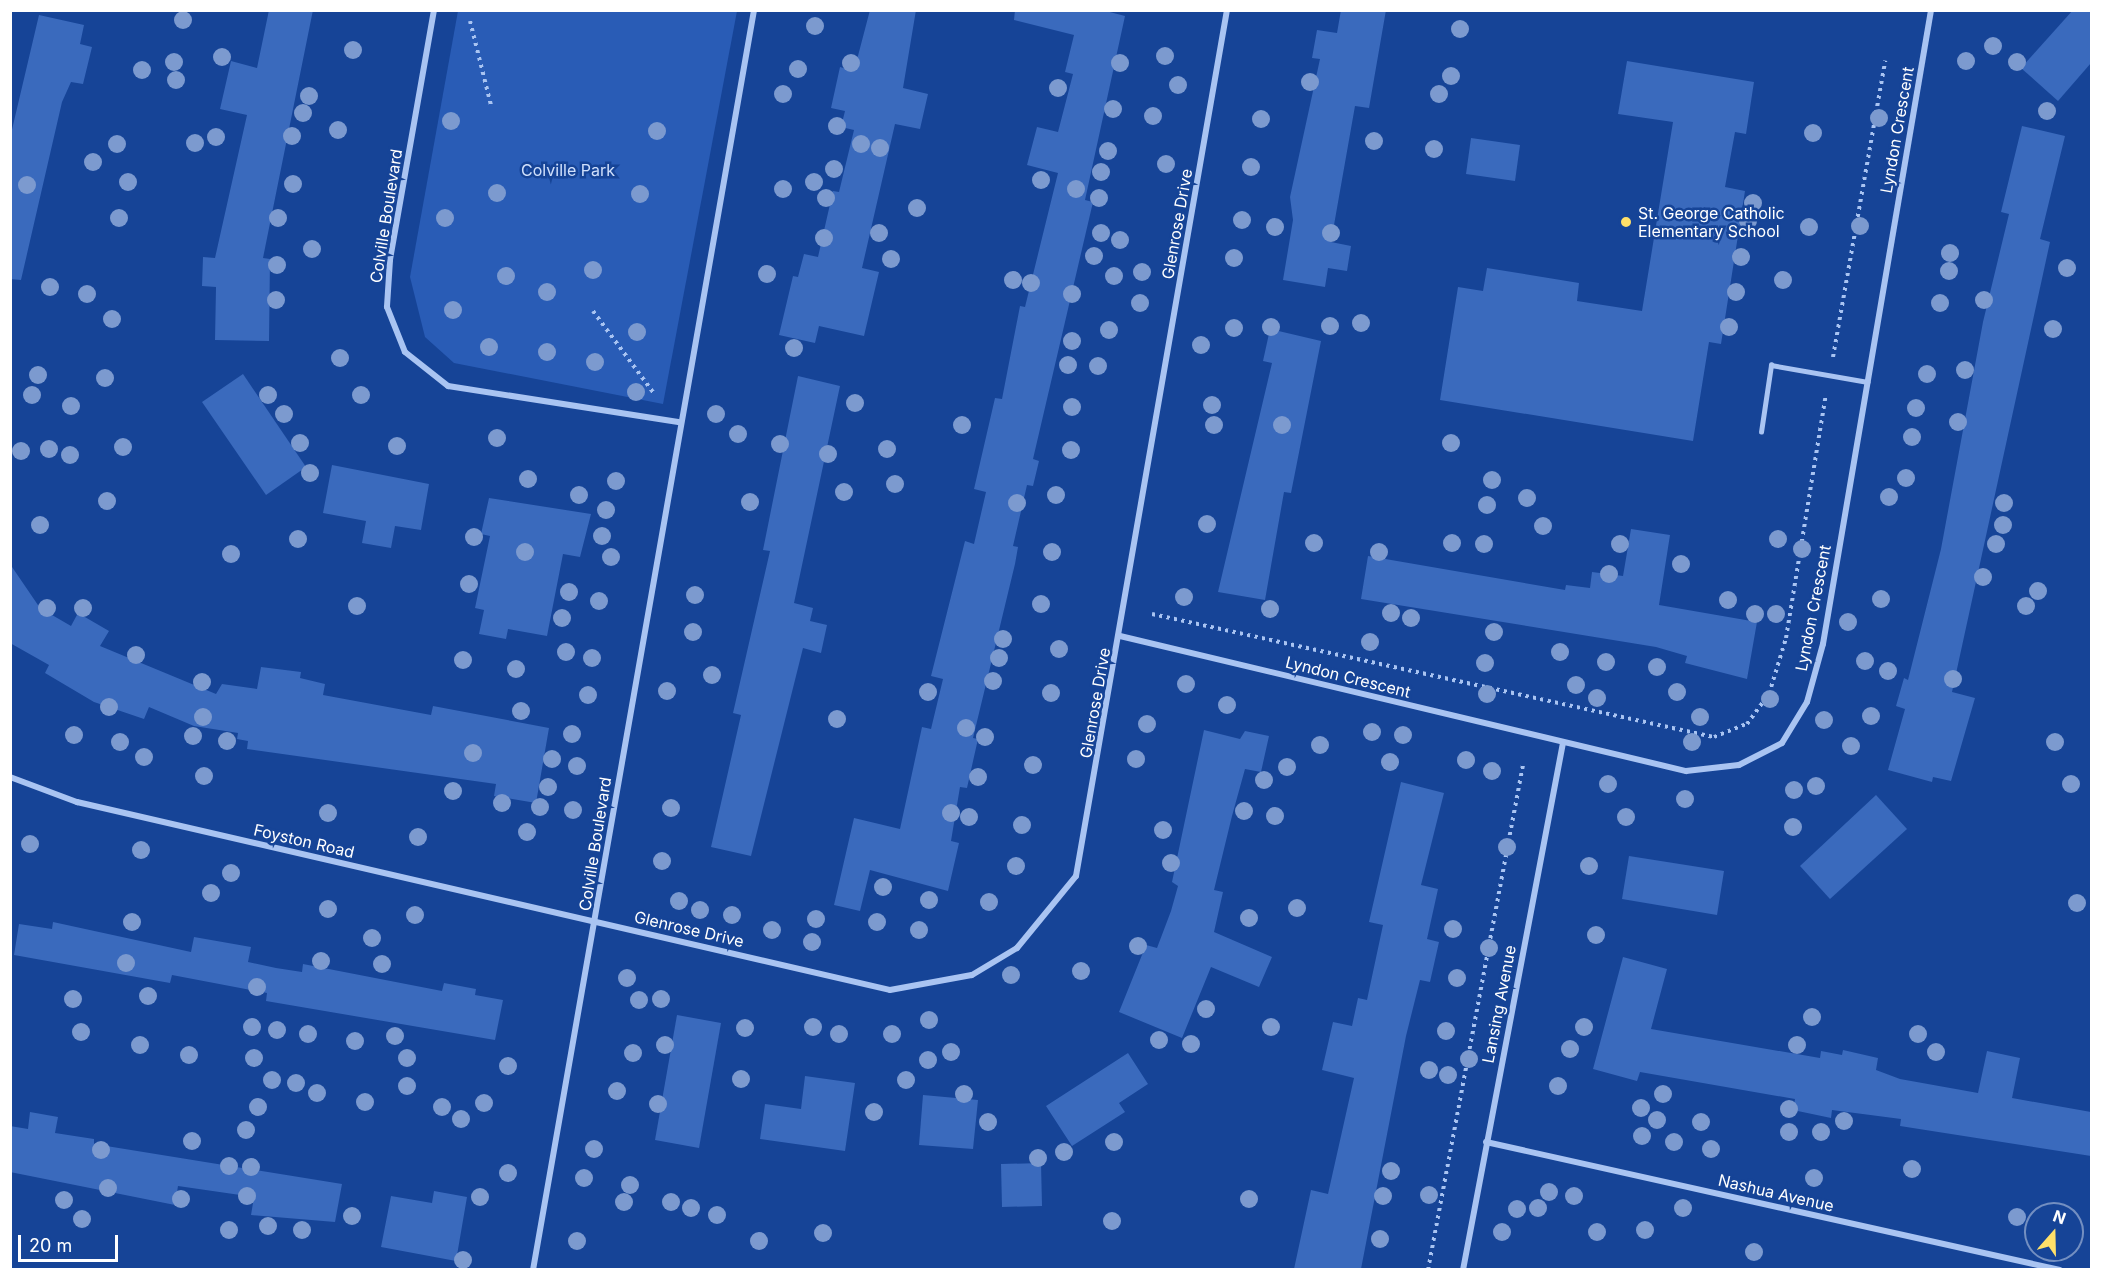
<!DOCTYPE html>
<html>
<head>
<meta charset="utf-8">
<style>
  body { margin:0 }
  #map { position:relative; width:2102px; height:1280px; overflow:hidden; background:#164497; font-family:Inter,sans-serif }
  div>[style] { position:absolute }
  .green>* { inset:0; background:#295cb6 }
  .building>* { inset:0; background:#3a6abd }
  .path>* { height:4px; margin-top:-2px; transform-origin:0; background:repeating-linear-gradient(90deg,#a9c4f2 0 3px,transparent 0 7.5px) }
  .lane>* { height:4.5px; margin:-2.25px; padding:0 2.25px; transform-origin:2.25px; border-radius:2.25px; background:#a9c4f2 }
  .street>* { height:6px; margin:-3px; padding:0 3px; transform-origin:3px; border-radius:3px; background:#a9c4f2 }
  .trees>* { width:18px; height:18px; margin:-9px; border-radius:50%; background:#7c9acf }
  .dots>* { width:16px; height:16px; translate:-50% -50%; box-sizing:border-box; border:3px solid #164497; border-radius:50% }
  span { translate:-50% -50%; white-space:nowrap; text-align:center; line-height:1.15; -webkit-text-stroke:5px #164497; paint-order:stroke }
  .street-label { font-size:16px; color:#fff }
  .park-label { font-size:16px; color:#d0e0fc }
  .poi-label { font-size:16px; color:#fff }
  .left { translate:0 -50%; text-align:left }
  .frame { position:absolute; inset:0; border:12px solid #fff; pointer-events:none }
  .north { position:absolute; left:2024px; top:1202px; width:60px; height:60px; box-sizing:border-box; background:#164497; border:2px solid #738fc1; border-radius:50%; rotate:20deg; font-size:16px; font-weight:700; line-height:24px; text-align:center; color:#fff }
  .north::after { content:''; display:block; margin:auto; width:21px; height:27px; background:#ffe069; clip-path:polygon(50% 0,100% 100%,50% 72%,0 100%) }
  .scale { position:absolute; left:18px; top:1235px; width:100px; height:27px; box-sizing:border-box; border:3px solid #fff; border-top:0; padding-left:8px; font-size:18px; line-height:21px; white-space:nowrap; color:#fff; -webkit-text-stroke:4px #164497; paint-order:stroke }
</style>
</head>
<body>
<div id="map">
  <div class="green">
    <i style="clip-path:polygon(458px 11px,737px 11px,663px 404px,454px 363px,425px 337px,410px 277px)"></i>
  </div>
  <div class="building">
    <i style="clip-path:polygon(269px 10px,313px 10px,263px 258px,270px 259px,269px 341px,215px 340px,216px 287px,202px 286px,203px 257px,215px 258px,247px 115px,220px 109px,231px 61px,257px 68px)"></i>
    <i style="clip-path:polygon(870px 10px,916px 10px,903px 88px,928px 94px,920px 129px,895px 124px,862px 268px,879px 272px,864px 336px,819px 326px,815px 343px,779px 335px,793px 276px,798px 277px,804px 254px,818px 257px,833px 191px,839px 192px,854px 130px,841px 127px,845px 111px,831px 108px,840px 67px,854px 71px)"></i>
    <i style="clip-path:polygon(1015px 10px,1102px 10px,1125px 16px,1085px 200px,1093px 202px,1033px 459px,1039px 461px,1033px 486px,1027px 485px,1013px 546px,1018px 547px,1015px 564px,973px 738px,978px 739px,967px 788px,960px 787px,951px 841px,959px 843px,948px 891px,870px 870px,860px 911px,834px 905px,854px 818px,900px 829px,922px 727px,931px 729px,943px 679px,931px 676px,965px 541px,974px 544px,986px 492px,974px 489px,995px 398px,1002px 399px,1020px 306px,1025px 307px,1058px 173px,1027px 165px,1037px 127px,1058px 132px,1073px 74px,1065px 72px,1074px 35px,1014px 20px)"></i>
    <i style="clip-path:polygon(1341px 10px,1386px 10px,1369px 108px,1355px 106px,1331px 242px,1351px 246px,1347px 271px,1328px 268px,1325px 287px,1283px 280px,1293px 220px,1290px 197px,1320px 59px,1312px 58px,1317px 30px,1337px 33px)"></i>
    <i style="clip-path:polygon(2073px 10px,2091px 10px,2091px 63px,2058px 101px,2021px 68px)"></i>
    <i style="clip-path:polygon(39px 15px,84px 25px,80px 44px,92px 47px,83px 84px,71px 82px,62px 102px,21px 280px,10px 279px,10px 138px)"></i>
    <i style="clip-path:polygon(1627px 61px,1754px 82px,1746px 134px,1735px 132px,1725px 187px,1745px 191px,1721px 344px,1709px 342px,1693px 441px,1440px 400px,1458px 287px,1483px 291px,1487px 268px,1579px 283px,1577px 301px,1642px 311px,1673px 122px,1618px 114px)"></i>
    <i style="clip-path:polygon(2022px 126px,2065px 136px,2040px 239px,2050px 242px,1952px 692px,1975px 698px,1951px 781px,1933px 777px,1932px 782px,1888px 770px,1905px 709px,1896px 706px,1904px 678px,1908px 680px,1941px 549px,1983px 322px,2009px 214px,2001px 212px)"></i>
    <i style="clip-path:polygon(1471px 138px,1520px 145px,1515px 181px,1466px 174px)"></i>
    <i style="clip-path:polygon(1270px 329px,1321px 341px,1291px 493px,1284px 492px,1265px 600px,1218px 592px,1272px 363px,1263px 361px)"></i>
    <i style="clip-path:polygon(243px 374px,306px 467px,266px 495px,202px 402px)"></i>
    <i style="clip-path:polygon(798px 376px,840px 386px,794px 603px,813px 608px,810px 621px,827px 625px,821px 653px,803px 648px,751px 856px,711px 847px,741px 715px,733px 713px,770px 551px,763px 550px)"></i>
    <i style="clip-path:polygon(332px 465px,429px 484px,421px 530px,395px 526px,391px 548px,362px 543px,366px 521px,323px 513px)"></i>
    <i style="clip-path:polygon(489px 498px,591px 514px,580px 557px,563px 554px,547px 636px,508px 629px,506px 639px,479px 634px,484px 610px,475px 608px,490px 536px,481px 534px)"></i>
    <i style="clip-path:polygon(1631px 529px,1670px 535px,1659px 605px,1757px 622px,1747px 679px,1685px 663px,1687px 656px,1656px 647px,1361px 599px,1368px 556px,1565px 590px,1566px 585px,1590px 588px,1592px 572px,1623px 576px)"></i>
    <i style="clip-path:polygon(10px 564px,40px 608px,71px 626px,78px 613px,109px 631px,100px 646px,216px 694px,222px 684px,257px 689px,261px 667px,301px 672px,300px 678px,325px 684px,323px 695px,431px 715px,433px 706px,549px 728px,536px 803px,494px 796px,496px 784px,247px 749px,248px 741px,237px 739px,238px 733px,194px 726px,149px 707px,144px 719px,94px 702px,45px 673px,49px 665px,10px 643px)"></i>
    <i style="clip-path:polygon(1204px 730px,1240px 739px,1245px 731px,1269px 736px,1261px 772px,1245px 769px,1232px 816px,1214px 890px,1223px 892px,1214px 932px,1272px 957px,1259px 987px,1211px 967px,1182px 1038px,1119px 1012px,1146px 945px,1157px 948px,1171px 911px,1178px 886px,1172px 882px)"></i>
    <i style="clip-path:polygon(1401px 782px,1444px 793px,1421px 885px,1438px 889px,1427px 939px,1439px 942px,1430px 982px,1420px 980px,1406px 1036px,1361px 1269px,1294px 1269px,1311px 1190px,1328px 1194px,1354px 1078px,1322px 1070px,1333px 1022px,1352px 1026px,1358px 998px,1367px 1000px,1383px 925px,1369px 922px)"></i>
    <i style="clip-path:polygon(1876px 795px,1907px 829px,1830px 899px,1800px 866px)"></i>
    <i style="clip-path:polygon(1629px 856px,1724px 871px,1717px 915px,1622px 899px)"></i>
    <i style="clip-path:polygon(53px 922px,191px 952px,194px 937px,251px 947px,248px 962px,276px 968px,302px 972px,303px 964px,442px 991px,444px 983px,476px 989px,475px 995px,503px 1000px,495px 1040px,266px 1001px,267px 993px,172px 975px,170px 983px,14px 955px,19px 924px,52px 929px)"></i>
    <i style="clip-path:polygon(1623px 957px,1667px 969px,1651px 1029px,1820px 1058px,1821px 1051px,1842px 1055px,1843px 1050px,1878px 1058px,1876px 1070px,1900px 1079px,1978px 1093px,1987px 1051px,2020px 1058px,2012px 1098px,2091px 1112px,2091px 1156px,1900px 1126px,1901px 1119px,1832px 1110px,1831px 1118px,1793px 1110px,1795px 1099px,1640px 1072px,1637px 1081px,1593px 1069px)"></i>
    <i style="clip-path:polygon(677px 1015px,721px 1023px,699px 1148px,655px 1140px)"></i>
    <i style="clip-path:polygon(1128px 1053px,1148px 1084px,1119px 1103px,1125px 1112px,1072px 1146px,1046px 1106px)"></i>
    <i style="clip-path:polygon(805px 1076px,855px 1083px,845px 1151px,760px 1139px,765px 1104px,801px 1109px)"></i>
    <i style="clip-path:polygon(923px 1095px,978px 1100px,973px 1149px,919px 1145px)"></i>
    <i style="clip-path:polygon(30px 1112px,58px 1117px,55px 1133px,94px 1139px,94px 1144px,342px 1184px,335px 1222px,251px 1215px,254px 1197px,178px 1186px,175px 1205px,10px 1172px,10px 1126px,28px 1129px)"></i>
    <i style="clip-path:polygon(1041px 1163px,1042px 1206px,1002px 1207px,1001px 1164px)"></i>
    <i style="clip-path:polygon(434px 1191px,467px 1197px,456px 1261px,381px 1247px,391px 1196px,432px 1203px)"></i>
  </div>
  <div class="path">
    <i style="left:470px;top:21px;width:87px;rotate:76deg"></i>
    <i style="left:593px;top:311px;width:101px;rotate:53.5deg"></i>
    <i style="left:1833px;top:357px;width:301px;rotate:-80deg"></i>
    <i style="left:1152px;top:614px;width:575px;rotate:12.35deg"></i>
    <i style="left:1714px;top:737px;width:35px;rotate:-22deg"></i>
    <i style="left:1747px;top:724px;width:37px;rotate:-54deg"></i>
    <i style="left:1769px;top:694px;width:59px;rotate:-73.1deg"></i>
    <i style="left:1786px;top:638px;width:247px;rotate:-80.7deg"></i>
    <i style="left:1428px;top:1270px;width:514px;rotate:-79.35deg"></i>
  </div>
  <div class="lane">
    <i style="left:1761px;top:432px;width:68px;rotate:-81.5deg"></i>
    <i style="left:1771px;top:365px;width:98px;rotate:9.9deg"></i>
  </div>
  <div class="street">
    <i style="left:434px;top:10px;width:254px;rotate:100deg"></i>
    <i style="left:390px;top:260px;width:47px;rotate:93.7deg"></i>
    <i style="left:387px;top:307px;width:48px;rotate:68.2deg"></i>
    <i style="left:405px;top:352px;width:55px;rotate:38.3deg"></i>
    <i style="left:448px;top:386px;width:233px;rotate:8.9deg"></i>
    <i style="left:1120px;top:636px;width:582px;rotate:13.42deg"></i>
    <i style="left:1686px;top:771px;width:53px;rotate:-6.5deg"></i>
    <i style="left:1739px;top:765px;width:48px;rotate:-27.1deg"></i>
    <i style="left:1782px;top:743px;width:48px;rotate:-58.6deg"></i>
    <i style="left:1807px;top:702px;width:60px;rotate:-74.6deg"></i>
    <i style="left:1823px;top:644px;width:643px;rotate:-80.33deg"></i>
    <i style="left:10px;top:777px;width:72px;rotate:20.5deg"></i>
    <i style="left:77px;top:802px;width:834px;rotate:13.02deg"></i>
    <i style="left:890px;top:990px;width:83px;rotate:-10.4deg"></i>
    <i style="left:972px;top:975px;width:52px;rotate:-31deg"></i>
    <i style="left:1017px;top:948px;width:93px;rotate:-50.7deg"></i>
    <i style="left:1076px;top:876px;width:879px;rotate:-80.11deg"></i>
    <i style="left:1486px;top:1142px;width:588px;rotate:12.57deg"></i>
    <i style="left:533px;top:1270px;width:1279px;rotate:-80.05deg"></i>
    <i style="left:1463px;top:1270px;width:536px;rotate:-79.26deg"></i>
  </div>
  <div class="trees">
    <i style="left:183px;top:20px"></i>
    <i style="left:815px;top:26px"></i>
    <i style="left:1460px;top:29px"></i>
    <i style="left:1993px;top:46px"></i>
    <i style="left:353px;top:50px"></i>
    <i style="left:1165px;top:56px"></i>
    <i style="left:222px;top:57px"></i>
    <i style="left:1966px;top:61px"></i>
    <i style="left:174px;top:62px"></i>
    <i style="left:2017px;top:62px"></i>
    <i style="left:851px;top:63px"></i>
    <i style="left:1120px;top:63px"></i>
    <i style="left:798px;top:69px"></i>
    <i style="left:142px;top:70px"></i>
    <i style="left:1451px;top:76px"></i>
    <i style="left:176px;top:80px"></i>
    <i style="left:1310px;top:82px"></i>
    <i style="left:1178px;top:85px"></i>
    <i style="left:1058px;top:88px"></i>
    <i style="left:783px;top:94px"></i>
    <i style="left:1439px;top:94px"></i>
    <i style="left:309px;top:96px"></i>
    <i style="left:1113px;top:109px"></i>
    <i style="left:2047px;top:111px"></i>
    <i style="left:303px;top:113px"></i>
    <i style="left:1153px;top:116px"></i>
    <i style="left:1879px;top:118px"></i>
    <i style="left:1261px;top:119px"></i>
    <i style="left:451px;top:121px"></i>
    <i style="left:837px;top:126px"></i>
    <i style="left:338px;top:130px"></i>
    <i style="left:657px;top:131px"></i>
    <i style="left:1813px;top:133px"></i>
    <i style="left:292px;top:136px"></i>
    <i style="left:216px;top:137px"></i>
    <i style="left:1374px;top:141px"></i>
    <i style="left:195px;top:143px"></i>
    <i style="left:117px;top:144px"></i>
    <i style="left:861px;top:144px"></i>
    <i style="left:880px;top:148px"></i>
    <i style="left:1434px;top:149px"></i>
    <i style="left:1108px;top:151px"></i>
    <i style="left:93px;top:162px"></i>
    <i style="left:1166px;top:164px"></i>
    <i style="left:1251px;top:167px"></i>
    <i style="left:834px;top:169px"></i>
    <i style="left:1101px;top:172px"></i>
    <i style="left:1041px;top:180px"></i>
    <i style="left:128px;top:182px"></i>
    <i style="left:814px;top:182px"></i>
    <i style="left:293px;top:184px"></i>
    <i style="left:27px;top:185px"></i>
    <i style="left:783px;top:189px"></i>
    <i style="left:1076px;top:189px"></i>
    <i style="left:497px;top:193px"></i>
    <i style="left:640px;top:194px"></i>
    <i style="left:826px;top:198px"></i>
    <i style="left:1099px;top:198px"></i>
    <i style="left:1753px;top:203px"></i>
    <i style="left:917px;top:208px"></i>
    <i style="left:119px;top:218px"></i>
    <i style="left:278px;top:218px"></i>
    <i style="left:445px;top:218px"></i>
    <i style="left:1242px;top:220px"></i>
    <i style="left:1748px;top:221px"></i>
    <i style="left:1860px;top:226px"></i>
    <i style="left:1275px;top:227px"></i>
    <i style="left:1809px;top:227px"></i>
    <i style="left:879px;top:233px"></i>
    <i style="left:1101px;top:233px"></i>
    <i style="left:1331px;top:233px"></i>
    <i style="left:824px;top:238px"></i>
    <i style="left:1120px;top:240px"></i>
    <i style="left:312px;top:249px"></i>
    <i style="left:1950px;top:253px"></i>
    <i style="left:1094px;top:256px"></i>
    <i style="left:1741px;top:257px"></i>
    <i style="left:1234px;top:258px"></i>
    <i style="left:891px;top:259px"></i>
    <i style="left:277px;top:265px"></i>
    <i style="left:2067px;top:268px"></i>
    <i style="left:593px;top:270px"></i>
    <i style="left:1949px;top:271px"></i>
    <i style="left:1142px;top:272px"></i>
    <i style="left:767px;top:274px"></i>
    <i style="left:506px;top:276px"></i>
    <i style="left:1114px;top:276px"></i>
    <i style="left:1013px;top:280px"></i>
    <i style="left:1783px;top:280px"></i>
    <i style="left:1031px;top:283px"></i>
    <i style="left:50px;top:287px"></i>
    <i style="left:547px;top:292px"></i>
    <i style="left:1736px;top:292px"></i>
    <i style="left:87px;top:294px"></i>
    <i style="left:1072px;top:294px"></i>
    <i style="left:276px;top:300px"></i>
    <i style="left:1984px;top:300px"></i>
    <i style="left:1140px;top:303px"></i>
    <i style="left:1940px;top:303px"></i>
    <i style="left:453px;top:310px"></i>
    <i style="left:112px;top:319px"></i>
    <i style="left:1361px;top:323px"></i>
    <i style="left:1330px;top:326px"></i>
    <i style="left:1271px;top:327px"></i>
    <i style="left:1729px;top:327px"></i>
    <i style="left:1234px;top:328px"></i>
    <i style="left:2053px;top:329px"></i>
    <i style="left:1109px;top:330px"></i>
    <i style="left:637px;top:332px"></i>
    <i style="left:1072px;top:341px"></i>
    <i style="left:1201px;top:345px"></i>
    <i style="left:489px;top:347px"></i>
    <i style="left:794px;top:348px"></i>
    <i style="left:547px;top:352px"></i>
    <i style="left:340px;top:358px"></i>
    <i style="left:595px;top:362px"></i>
    <i style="left:1068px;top:365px"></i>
    <i style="left:1098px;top:366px"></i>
    <i style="left:1965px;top:370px"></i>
    <i style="left:1927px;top:374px"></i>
    <i style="left:38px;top:375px"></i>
    <i style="left:105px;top:378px"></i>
    <i style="left:636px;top:392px"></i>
    <i style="left:32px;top:395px"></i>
    <i style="left:268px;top:395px"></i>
    <i style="left:361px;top:395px"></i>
    <i style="left:855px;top:403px"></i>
    <i style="left:1212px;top:405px"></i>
    <i style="left:71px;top:406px"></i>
    <i style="left:1072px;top:407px"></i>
    <i style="left:1916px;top:408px"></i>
    <i style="left:284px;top:414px"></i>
    <i style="left:716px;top:414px"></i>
    <i style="left:1958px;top:422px"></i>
    <i style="left:962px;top:425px"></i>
    <i style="left:1214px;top:425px"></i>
    <i style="left:1282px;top:425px"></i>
    <i style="left:738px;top:434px"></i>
    <i style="left:1912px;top:437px"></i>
    <i style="left:497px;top:438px"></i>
    <i style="left:300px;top:443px"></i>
    <i style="left:1451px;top:443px"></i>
    <i style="left:780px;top:444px"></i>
    <i style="left:397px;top:446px"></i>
    <i style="left:123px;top:447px"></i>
    <i style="left:49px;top:449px"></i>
    <i style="left:887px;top:449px"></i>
    <i style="left:1071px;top:450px"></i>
    <i style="left:21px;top:451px"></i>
    <i style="left:828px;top:454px"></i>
    <i style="left:70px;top:455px"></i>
    <i style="left:310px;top:473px"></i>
    <i style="left:1906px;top:478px"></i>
    <i style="left:528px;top:479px"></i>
    <i style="left:1492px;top:480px"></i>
    <i style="left:616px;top:481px"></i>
    <i style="left:895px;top:484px"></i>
    <i style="left:844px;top:492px"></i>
    <i style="left:579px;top:495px"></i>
    <i style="left:1056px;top:495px"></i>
    <i style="left:1889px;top:497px"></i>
    <i style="left:1527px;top:498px"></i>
    <i style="left:107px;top:501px"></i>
    <i style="left:750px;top:502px"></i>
    <i style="left:1017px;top:503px"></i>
    <i style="left:2004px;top:503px"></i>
    <i style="left:1487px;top:505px"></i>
    <i style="left:606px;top:510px"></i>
    <i style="left:1207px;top:524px"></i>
    <i style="left:40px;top:525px"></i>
    <i style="left:2003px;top:525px"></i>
    <i style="left:1543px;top:526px"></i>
    <i style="left:602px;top:536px"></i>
    <i style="left:474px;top:537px"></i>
    <i style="left:298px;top:539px"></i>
    <i style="left:1778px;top:539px"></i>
    <i style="left:1314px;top:543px"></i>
    <i style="left:1452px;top:543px"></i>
    <i style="left:1484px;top:544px"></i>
    <i style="left:1620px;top:544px"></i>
    <i style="left:1996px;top:544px"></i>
    <i style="left:1802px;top:549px"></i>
    <i style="left:525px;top:552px"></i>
    <i style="left:1052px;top:552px"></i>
    <i style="left:1379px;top:552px"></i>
    <i style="left:231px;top:554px"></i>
    <i style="left:611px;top:557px"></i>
    <i style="left:1681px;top:564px"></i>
    <i style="left:1609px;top:574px"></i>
    <i style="left:1983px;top:577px"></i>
    <i style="left:469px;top:584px"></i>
    <i style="left:2038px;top:591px"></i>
    <i style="left:569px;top:592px"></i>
    <i style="left:695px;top:595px"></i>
    <i style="left:1184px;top:597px"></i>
    <i style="left:1881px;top:599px"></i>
    <i style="left:1728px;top:600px"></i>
    <i style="left:599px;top:601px"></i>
    <i style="left:1041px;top:604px"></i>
    <i style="left:357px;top:606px"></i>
    <i style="left:2026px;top:606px"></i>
    <i style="left:47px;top:608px"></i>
    <i style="left:83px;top:608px"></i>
    <i style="left:1270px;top:609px"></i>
    <i style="left:1391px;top:613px"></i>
    <i style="left:1755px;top:614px"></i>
    <i style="left:1776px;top:614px"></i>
    <i style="left:562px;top:618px"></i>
    <i style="left:1411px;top:618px"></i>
    <i style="left:1848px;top:622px"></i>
    <i style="left:693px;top:632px"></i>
    <i style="left:1494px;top:632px"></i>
    <i style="left:1003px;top:639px"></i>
    <i style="left:1370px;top:642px"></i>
    <i style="left:1059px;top:649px"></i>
    <i style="left:566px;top:652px"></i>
    <i style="left:1560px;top:652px"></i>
    <i style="left:136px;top:655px"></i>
    <i style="left:592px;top:658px"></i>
    <i style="left:999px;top:658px"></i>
    <i style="left:463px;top:660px"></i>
    <i style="left:1865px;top:661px"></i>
    <i style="left:1606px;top:662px"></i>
    <i style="left:1485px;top:663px"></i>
    <i style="left:1657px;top:667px"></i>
    <i style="left:516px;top:669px"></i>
    <i style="left:1888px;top:671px"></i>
    <i style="left:712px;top:675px"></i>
    <i style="left:1953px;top:679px"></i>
    <i style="left:993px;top:681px"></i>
    <i style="left:202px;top:682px"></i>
    <i style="left:1186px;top:684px"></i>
    <i style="left:1576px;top:685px"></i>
    <i style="left:667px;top:691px"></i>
    <i style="left:928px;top:692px"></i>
    <i style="left:1677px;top:692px"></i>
    <i style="left:1051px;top:693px"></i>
    <i style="left:1487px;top:694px"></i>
    <i style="left:588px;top:695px"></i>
    <i style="left:1597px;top:698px"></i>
    <i style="left:1770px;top:699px"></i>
    <i style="left:1227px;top:705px"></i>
    <i style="left:109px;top:707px"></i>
    <i style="left:521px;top:711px"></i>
    <i style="left:1871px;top:716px"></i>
    <i style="left:203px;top:717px"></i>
    <i style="left:1700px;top:717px"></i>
    <i style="left:837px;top:719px"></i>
    <i style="left:1824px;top:720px"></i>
    <i style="left:1147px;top:724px"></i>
    <i style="left:966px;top:728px"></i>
    <i style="left:1372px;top:732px"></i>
    <i style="left:572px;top:734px"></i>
    <i style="left:74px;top:735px"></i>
    <i style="left:1403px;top:735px"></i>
    <i style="left:193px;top:736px"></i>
    <i style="left:985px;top:737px"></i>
    <i style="left:227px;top:741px"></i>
    <i style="left:120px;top:742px"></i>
    <i style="left:1692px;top:742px"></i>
    <i style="left:2055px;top:742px"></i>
    <i style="left:1320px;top:745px"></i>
    <i style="left:1851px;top:746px"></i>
    <i style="left:473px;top:753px"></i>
    <i style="left:144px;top:757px"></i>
    <i style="left:552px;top:759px"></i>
    <i style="left:1136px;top:759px"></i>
    <i style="left:1466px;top:760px"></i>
    <i style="left:1390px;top:762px"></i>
    <i style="left:1033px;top:765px"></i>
    <i style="left:577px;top:766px"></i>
    <i style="left:1287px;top:767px"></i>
    <i style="left:1492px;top:771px"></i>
    <i style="left:204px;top:776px"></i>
    <i style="left:978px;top:777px"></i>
    <i style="left:1264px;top:780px"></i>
    <i style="left:1608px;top:784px"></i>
    <i style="left:2071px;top:784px"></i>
    <i style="left:1816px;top:786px"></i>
    <i style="left:548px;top:787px"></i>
    <i style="left:1794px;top:790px"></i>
    <i style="left:453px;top:791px"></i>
    <i style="left:1685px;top:799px"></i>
    <i style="left:502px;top:803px"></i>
    <i style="left:540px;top:807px"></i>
    <i style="left:671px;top:808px"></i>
    <i style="left:573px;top:810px"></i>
    <i style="left:1244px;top:811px"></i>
    <i style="left:328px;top:813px"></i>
    <i style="left:951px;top:813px"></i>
    <i style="left:1275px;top:816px"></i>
    <i style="left:969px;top:817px"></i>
    <i style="left:1626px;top:817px"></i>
    <i style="left:1022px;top:825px"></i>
    <i style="left:1793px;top:827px"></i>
    <i style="left:1163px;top:830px"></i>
    <i style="left:527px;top:832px"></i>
    <i style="left:418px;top:837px"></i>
    <i style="left:30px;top:844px"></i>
    <i style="left:1507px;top:847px"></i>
    <i style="left:141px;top:850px"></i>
    <i style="left:662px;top:861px"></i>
    <i style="left:1171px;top:863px"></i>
    <i style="left:1016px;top:866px"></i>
    <i style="left:1589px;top:866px"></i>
    <i style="left:231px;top:873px"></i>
    <i style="left:883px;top:887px"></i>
    <i style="left:211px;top:893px"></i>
    <i style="left:929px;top:900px"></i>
    <i style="left:679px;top:901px"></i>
    <i style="left:989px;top:902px"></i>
    <i style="left:2077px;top:903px"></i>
    <i style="left:1297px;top:908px"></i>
    <i style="left:328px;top:909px"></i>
    <i style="left:700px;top:910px"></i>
    <i style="left:415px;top:915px"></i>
    <i style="left:732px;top:915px"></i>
    <i style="left:1249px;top:918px"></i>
    <i style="left:816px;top:919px"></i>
    <i style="left:132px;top:922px"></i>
    <i style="left:877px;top:922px"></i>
    <i style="left:1453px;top:929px"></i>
    <i style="left:772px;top:930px"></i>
    <i style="left:919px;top:930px"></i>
    <i style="left:1596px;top:935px"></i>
    <i style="left:372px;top:938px"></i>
    <i style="left:812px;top:942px"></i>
    <i style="left:1138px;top:946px"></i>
    <i style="left:1489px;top:948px"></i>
    <i style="left:321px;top:961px"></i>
    <i style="left:126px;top:963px"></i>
    <i style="left:382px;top:964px"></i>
    <i style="left:1081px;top:971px"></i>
    <i style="left:1011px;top:975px"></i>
    <i style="left:627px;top:978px"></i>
    <i style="left:1457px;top:978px"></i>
    <i style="left:257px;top:987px"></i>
    <i style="left:148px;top:996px"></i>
    <i style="left:73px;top:999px"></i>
    <i style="left:661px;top:999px"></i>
    <i style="left:639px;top:1000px"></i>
    <i style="left:1206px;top:1009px"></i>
    <i style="left:1812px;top:1017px"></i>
    <i style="left:929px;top:1020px"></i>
    <i style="left:252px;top:1027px"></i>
    <i style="left:813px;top:1027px"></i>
    <i style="left:1271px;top:1027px"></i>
    <i style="left:1584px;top:1027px"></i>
    <i style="left:745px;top:1028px"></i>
    <i style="left:277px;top:1030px"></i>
    <i style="left:1446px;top:1031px"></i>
    <i style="left:81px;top:1032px"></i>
    <i style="left:308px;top:1034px"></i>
    <i style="left:839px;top:1034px"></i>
    <i style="left:892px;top:1034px"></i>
    <i style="left:1918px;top:1034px"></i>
    <i style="left:395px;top:1036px"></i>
    <i style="left:1159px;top:1040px"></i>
    <i style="left:355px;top:1041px"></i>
    <i style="left:1191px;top:1044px"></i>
    <i style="left:140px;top:1045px"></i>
    <i style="left:665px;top:1045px"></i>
    <i style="left:1797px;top:1045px"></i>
    <i style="left:1570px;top:1049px"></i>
    <i style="left:951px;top:1052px"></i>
    <i style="left:1936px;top:1052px"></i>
    <i style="left:633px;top:1053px"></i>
    <i style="left:189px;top:1055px"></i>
    <i style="left:254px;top:1058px"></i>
    <i style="left:407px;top:1058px"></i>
    <i style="left:1469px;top:1059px"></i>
    <i style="left:928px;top:1060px"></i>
    <i style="left:508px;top:1066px"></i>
    <i style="left:1429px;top:1070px"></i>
    <i style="left:1448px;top:1075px"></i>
    <i style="left:741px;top:1079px"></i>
    <i style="left:272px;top:1080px"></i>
    <i style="left:906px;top:1080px"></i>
    <i style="left:296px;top:1083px"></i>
    <i style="left:407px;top:1086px"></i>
    <i style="left:1558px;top:1086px"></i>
    <i style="left:617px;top:1091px"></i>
    <i style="left:317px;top:1093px"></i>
    <i style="left:964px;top:1094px"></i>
    <i style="left:1663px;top:1094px"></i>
    <i style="left:365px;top:1102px"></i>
    <i style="left:484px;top:1103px"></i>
    <i style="left:658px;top:1104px"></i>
    <i style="left:258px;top:1107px"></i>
    <i style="left:442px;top:1107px"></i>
    <i style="left:1641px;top:1108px"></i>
    <i style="left:1789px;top:1109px"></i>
    <i style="left:874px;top:1112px"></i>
    <i style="left:461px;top:1119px"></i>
    <i style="left:1657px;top:1120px"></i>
    <i style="left:1844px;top:1121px"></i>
    <i style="left:988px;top:1122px"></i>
    <i style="left:1701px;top:1122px"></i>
    <i style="left:246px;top:1130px"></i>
    <i style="left:1789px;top:1132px"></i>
    <i style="left:1821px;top:1132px"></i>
    <i style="left:1642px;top:1136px"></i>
    <i style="left:192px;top:1141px"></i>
    <i style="left:1114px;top:1142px"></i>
    <i style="left:1674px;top:1142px"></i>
    <i style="left:594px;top:1149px"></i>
    <i style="left:1711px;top:1149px"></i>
    <i style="left:101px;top:1150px"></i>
    <i style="left:1064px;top:1152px"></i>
    <i style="left:1038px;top:1158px"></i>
    <i style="left:229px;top:1166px"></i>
    <i style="left:251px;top:1167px"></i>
    <i style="left:1912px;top:1169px"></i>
    <i style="left:1391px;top:1171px"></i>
    <i style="left:508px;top:1173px"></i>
    <i style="left:584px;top:1178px"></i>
    <i style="left:1814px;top:1178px"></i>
    <i style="left:630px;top:1185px"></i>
    <i style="left:108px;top:1188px"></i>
    <i style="left:1549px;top:1192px"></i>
    <i style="left:1429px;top:1195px"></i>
    <i style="left:247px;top:1196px"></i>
    <i style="left:1383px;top:1196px"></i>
    <i style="left:1574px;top:1196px"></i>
    <i style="left:480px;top:1197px"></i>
    <i style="left:181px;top:1199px"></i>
    <i style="left:1249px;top:1199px"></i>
    <i style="left:64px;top:1200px"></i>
    <i style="left:624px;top:1202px"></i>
    <i style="left:671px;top:1202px"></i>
    <i style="left:691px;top:1208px"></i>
    <i style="left:1538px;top:1208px"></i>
    <i style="left:1683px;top:1208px"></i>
    <i style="left:1517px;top:1209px"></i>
    <i style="left:717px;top:1215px"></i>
    <i style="left:352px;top:1216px"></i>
    <i style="left:2017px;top:1217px"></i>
    <i style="left:82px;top:1219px"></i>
    <i style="left:1112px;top:1221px"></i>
    <i style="left:268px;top:1226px"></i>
    <i style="left:229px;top:1230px"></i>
    <i style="left:302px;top:1230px"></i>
    <i style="left:1645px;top:1230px"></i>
    <i style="left:1502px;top:1232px"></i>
    <i style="left:1597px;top:1232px"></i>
    <i style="left:823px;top:1233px"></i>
    <i style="left:1380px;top:1239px"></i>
    <i style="left:577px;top:1241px"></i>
    <i style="left:759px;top:1241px"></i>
    <i style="left:1754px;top:1252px"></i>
    <i style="left:463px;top:1260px"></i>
  </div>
  <div class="dots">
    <i style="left:1626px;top:222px;background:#ffe069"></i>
  </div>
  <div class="street-label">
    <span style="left:1897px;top:130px;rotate:-80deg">Lyndon Crescent</span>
    <span style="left:386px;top:216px;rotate:-81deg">Colville Boulevard</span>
    <span style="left:1177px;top:224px;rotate:-80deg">Glenrose Drive</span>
    <span style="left:1813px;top:608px;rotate:-79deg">Lyndon Crescent</span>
    <span style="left:1348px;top:677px;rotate:14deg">Lyndon Crescent</span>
    <span style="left:1095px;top:703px;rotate:-80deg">Glenrose Drive</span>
    <span style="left:304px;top:841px;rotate:13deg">Foyston Road</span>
    <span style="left:595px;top:844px;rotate:-81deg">Colville Boulevard</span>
    <span style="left:689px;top:929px;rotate:13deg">Glenrose Drive</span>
    <span style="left:1499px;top:1004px;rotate:-79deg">Lansing Avenue</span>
    <span style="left:1776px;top:1193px;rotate:13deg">Nashua Avenue</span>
  </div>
  <div class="park-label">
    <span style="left:568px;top:170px">Colville Park</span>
  </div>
  <div class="poi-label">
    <span class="left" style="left:1638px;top:222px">St. George Catholic<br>Elementary School</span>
  </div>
  <div class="frame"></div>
  <div class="north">N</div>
  <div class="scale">20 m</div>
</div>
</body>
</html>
